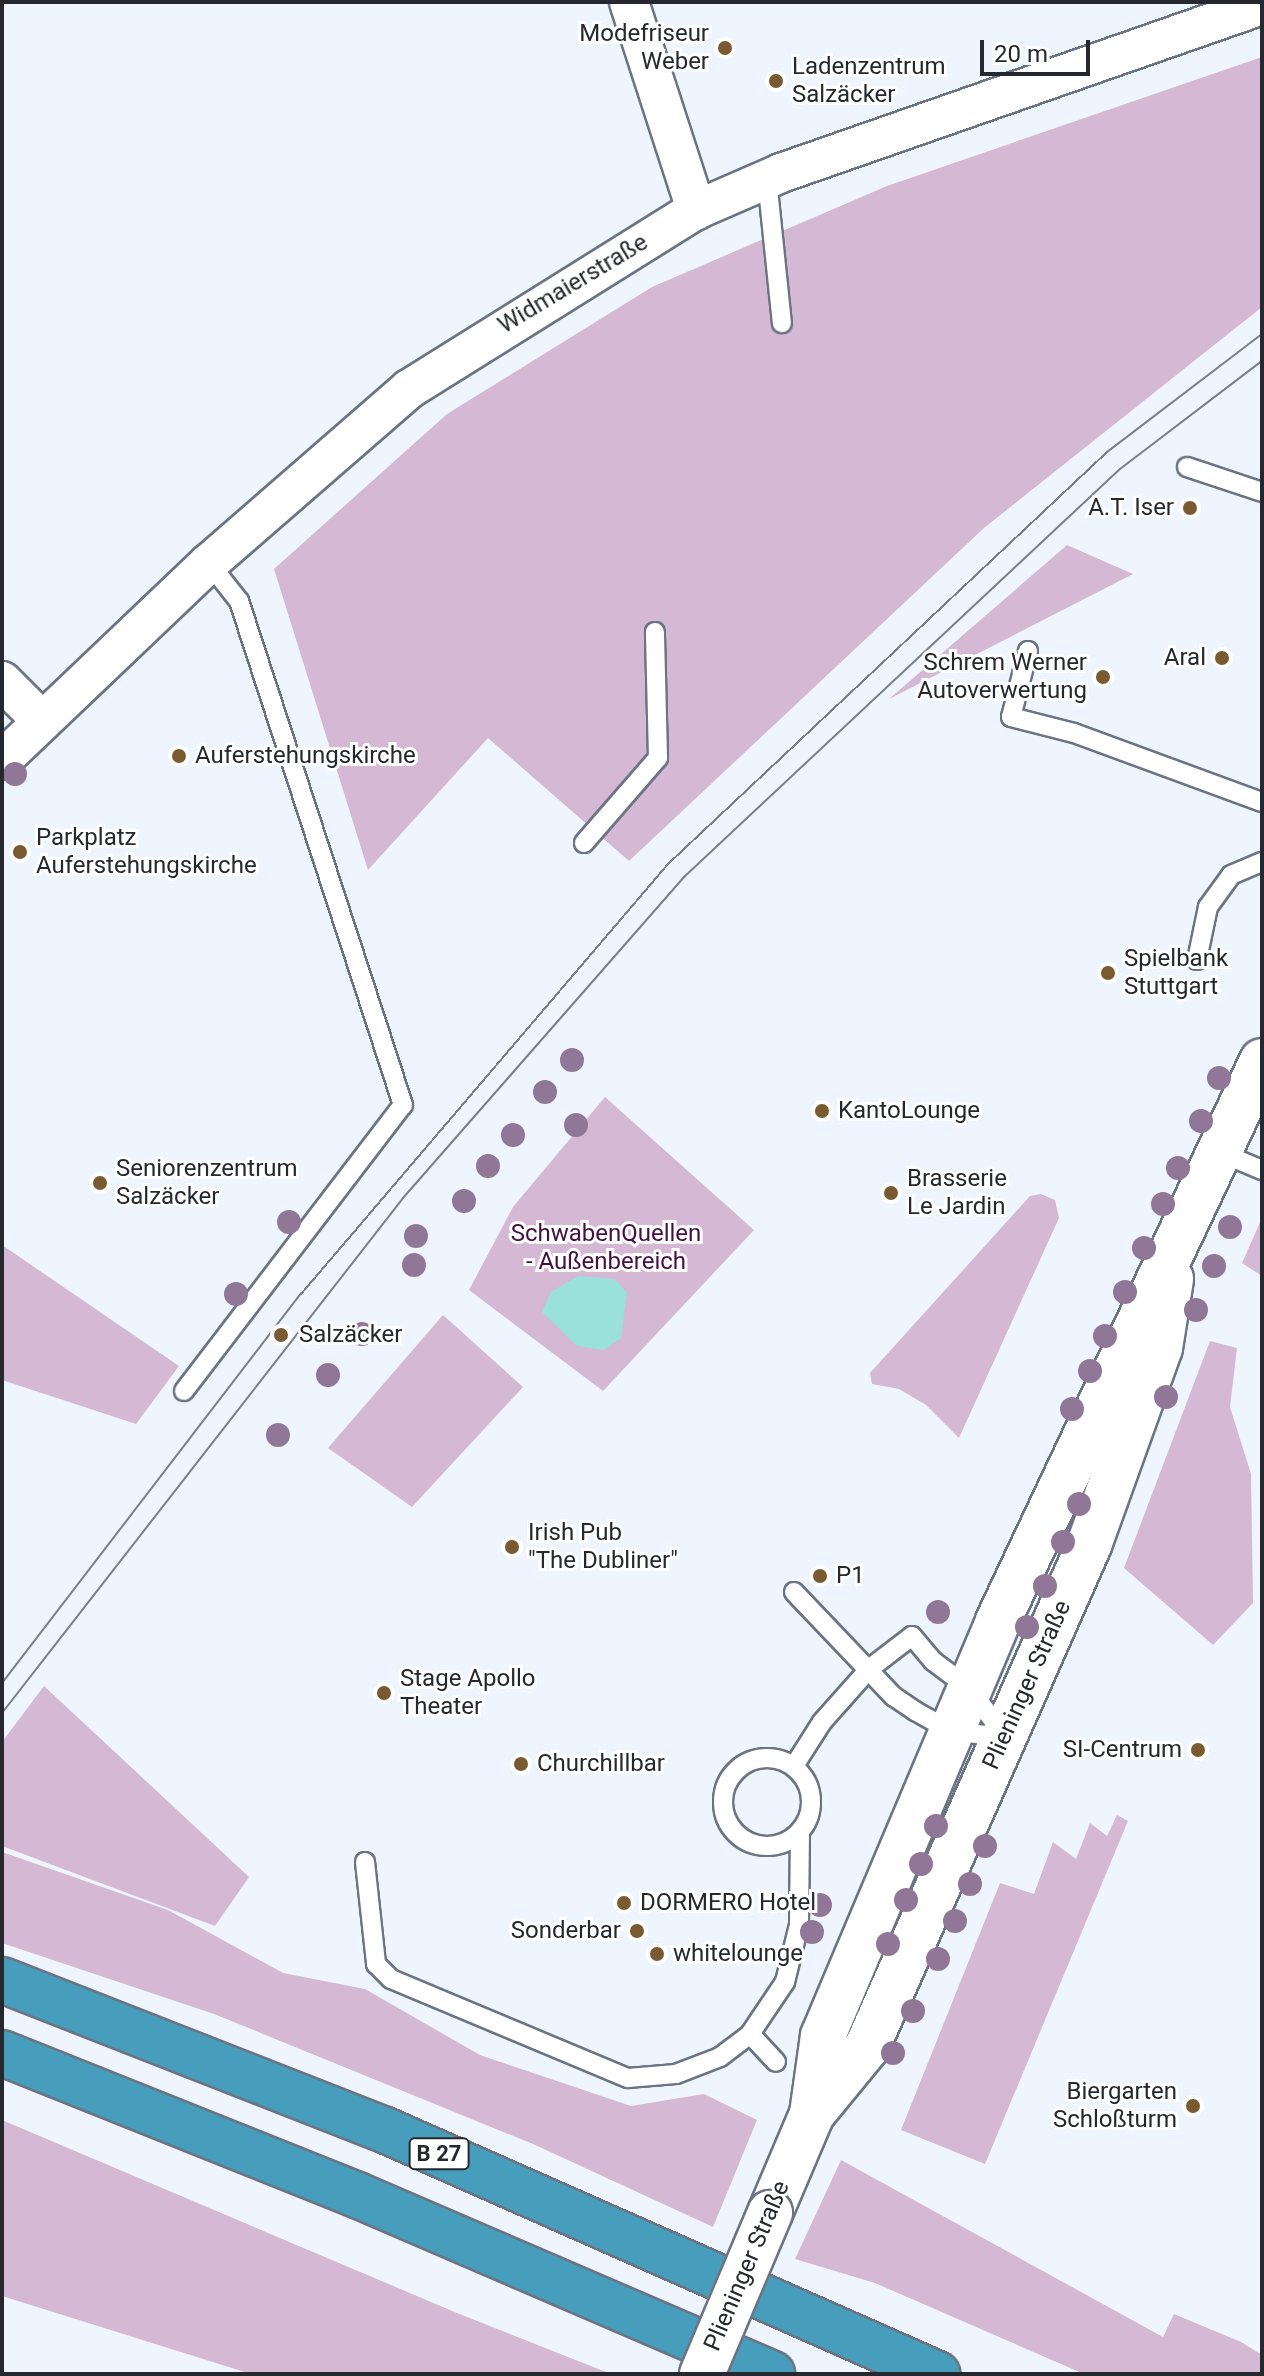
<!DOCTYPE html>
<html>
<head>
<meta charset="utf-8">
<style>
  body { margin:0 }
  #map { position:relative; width:1264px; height:2376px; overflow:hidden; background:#eff5ff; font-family:Roboto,sans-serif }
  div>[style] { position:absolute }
  .green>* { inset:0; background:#d5b8d3 }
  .water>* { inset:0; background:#99e1da }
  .roads { filter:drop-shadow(2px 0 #6b7482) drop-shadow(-2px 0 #6b7482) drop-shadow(0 2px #6b7482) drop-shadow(0 -2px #6b7482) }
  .lane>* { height:18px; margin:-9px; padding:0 9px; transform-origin:9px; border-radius:9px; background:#fff }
  .lane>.ring { margin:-9px; padding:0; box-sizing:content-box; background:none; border:18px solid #fff; border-radius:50% }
  .street>* { height:38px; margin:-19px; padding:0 19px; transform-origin:19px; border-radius:19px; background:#fff }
  .secondary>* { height:44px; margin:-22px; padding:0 22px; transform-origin:22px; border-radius:22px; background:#fff }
  .highway>* { height:44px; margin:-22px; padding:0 22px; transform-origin:22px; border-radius:22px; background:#479ebc }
  .tram>* { height:2px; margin:-1px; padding:0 1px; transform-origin:1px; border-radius:1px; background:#7b7f87 }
  .bridges { filter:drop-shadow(2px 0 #6b7482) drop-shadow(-2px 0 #6b7482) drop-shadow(0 2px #6b7482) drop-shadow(0 -2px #6b7482) }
  .secondary-bridge>* { height:44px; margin:-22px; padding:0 22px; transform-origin:22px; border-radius:22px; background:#fff }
  .trees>* { width:24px; height:24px; margin:-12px; border-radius:50%; background:#907797 }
  .dots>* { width:22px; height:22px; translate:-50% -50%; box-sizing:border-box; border:4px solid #fff; border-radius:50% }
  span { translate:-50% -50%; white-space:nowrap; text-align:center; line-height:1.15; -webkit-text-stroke:6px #fff; paint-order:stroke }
  .shield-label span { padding:2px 6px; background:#fff; border:2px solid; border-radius:6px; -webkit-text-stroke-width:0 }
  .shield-label { font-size:22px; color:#25282e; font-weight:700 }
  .poi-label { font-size:24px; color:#25282e }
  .right { translate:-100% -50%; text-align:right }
  .left { translate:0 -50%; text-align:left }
  .street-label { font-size:24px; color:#25282e }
  .park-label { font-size:24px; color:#421042 }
  .frame { position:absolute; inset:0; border:4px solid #25282e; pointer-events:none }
  .scale { position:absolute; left:980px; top:40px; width:110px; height:36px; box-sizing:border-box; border:4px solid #25282e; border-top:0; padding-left:10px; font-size:24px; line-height:28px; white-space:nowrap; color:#25282e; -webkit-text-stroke:6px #fff; paint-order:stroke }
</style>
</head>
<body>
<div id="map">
  <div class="green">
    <i style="clip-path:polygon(1262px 57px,1262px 307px,984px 528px,629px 861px,488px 738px,368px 870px,274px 569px,447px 414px,652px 287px,887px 186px)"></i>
    <i style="clip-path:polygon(1067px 545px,1133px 574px,889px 699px)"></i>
    <i style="clip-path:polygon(605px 1097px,754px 1230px,603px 1391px,469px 1290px,513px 1207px)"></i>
    <i style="clip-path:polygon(1041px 1194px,1055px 1200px,1059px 1218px,959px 1438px,926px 1405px,899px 1389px,872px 1384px,870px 1373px,1030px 1196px)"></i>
    <i style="clip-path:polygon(1262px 1218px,1262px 1276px,1242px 1263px)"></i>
    <i style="clip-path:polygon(2px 1245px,179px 1366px,136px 1424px,2px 1380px)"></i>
    <i style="clip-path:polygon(443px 1315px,523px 1387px,412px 1507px,328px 1448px)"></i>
    <i style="clip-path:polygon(1210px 1341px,1237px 1348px,1230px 1407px,1251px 1474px,1253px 1603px,1213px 1645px,1124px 1568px)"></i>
    <i style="clip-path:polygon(44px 1686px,249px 1877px,215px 1926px,2px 1846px,2px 1742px)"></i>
    <i style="clip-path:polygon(1117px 1815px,1128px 1821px,985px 2164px,901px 2130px,1000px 1883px,1034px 1894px,1053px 1842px,1076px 1859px,1090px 1823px,1107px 1836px)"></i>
    <i style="clip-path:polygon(2px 1852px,168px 1910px,283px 1973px,365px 1989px,480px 2055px,631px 2106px,704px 2094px,757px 2120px,713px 2227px,533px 2144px,214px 2014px,2px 1943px)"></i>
    <i style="clip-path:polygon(2px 2120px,457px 2313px,611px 2374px,251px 2374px,2px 2296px)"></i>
    <i style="clip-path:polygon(841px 2160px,1163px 2337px,1174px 2314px,1241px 2342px,1262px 2355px,1262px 2374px,1084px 2374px,875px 2283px,795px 2259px)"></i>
  </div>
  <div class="water">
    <i style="clip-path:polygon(578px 1276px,615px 1279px,627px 1293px,621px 1338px,604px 1350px,577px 1346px,542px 1312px,551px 1292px)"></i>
  </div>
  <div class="roads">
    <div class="lane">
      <i style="left:767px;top:179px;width:145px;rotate:84.1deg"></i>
      <i style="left:1187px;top:467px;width:79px;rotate:18.4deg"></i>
      <i style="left:1028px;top:651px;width:68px;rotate:104.4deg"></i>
      <i style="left:1011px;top:717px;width:65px;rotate:14.3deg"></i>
      <i style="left:1074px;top:733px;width:200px;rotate:20.2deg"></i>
      <i style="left:584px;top:843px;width:113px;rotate:-49deg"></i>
      <i style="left:658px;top:758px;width:126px;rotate:-91.4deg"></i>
      <i style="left:1197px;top:960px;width:54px;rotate:-78.3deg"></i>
      <i style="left:1208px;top:907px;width:39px;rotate:-54deg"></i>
      <i style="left:1231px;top:875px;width:34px;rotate:-23deg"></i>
      <i style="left:1219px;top:1152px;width:47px;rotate:22.7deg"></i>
      <i style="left:184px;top:1391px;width:360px;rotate:-52.6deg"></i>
      <i style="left:403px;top:1105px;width:530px;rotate:-108.02deg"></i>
      <i style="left:239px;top:601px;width:48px;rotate:-128.3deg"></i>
      <i style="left:794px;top:1592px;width:144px;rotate:46.4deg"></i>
      <i style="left:893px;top:1696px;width:27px;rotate:34deg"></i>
      <i style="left:915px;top:1711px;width:41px;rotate:29.1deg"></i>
      <i style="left:951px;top:1731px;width:52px;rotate:6.6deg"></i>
      <i class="ring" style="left:723px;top:1758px;width:70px;height:70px"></i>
      <i style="left:794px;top:1766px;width:52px;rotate:-57.5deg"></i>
      <i style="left:822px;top:1722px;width:71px;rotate:-48.4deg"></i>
      <i style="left:869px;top:1669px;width:54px;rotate:-37.5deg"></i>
      <i style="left:912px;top:1636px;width:33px;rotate:50deg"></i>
      <i style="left:933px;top:1661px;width:45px;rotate:36.9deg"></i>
      <i style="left:969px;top:1688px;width:59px;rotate:53.3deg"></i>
      <i style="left:365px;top:1862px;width:103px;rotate:83.8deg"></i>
      <i style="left:376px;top:1964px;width:21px;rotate:45deg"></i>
      <i style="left:391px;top:1979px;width:257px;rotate:22.7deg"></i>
      <i style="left:628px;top:2078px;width:48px;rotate:-4.8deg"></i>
      <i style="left:676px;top:2074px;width:47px;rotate:-21.1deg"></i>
      <i style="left:720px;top:2057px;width:38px;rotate:-37deg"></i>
      <i style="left:750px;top:2034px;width:63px;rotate:-56.1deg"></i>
      <i style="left:785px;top:1982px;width:59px;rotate:-76.2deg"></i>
      <i style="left:799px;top:1925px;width:93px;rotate:-89.4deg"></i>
      <i style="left:750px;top:2034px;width:38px;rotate:47deg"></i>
    </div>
    <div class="street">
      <i style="left:629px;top:2px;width:219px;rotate:72.1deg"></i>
      <i style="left:2px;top:681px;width:57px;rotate:45deg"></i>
      <i style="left:2px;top:760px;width:286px;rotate:-43.6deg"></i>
      <i style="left:209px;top:563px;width:265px;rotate:-41deg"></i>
      <i style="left:409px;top:389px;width:338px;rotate:-32deg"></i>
      <i style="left:696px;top:210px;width:93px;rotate:-23.5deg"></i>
      <i style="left:781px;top:173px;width:509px;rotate:-19.25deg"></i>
    </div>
    <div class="secondary">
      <i style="left:812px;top:2114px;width:87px;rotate:-50.6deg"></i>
      <i style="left:867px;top:2047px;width:549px;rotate:-66.14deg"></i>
      <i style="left:1089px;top:1545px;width:209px;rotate:-70.2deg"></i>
      <i style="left:1160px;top:1348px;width:70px;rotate:-80.9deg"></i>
      <i style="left:770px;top:2213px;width:108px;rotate:-67deg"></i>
      <i style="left:812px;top:2114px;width:79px;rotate:-82deg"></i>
      <i style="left:823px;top:2036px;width:450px;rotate:-67.1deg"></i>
      <i style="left:998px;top:1621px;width:619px;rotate:-64.76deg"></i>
    </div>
    <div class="highway">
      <i style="left:2px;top:1980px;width:411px;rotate:21.4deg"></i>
      <i style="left:385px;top:2130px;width:604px;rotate:23.85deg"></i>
      <i style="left:2px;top:2053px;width:382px;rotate:21.8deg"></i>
      <i style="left:357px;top:2195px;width:452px;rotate:23.3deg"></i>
    </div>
  </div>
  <div class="tram">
    <i style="left:2px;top:1683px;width:491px;rotate:-52.5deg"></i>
    <i style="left:301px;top:1294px;width:565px;rotate:-49.52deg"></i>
    <i style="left:668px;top:864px;width:602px;rotate:-43.18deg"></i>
    <i style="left:1107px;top:452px;width:195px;rotate:-37.3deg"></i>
    <i style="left:2px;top:1713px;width:653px;rotate:-52.09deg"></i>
    <i style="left:403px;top:1198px;width:427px;rotate:-48.8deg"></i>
    <i style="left:684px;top:877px;width:597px;rotate:-43.1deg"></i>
    <i style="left:1120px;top:469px;width:178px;rotate:-37.3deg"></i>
  </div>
  <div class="bridges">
    <div class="secondary-bridge">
      <i style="left:702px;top:2374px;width:175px;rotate:-67.1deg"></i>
    </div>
  </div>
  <div class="trees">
    <i style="left:15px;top:774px"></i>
    <i style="left:572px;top:1060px"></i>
    <i style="left:1219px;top:1078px"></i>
    <i style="left:545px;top:1092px"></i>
    <i style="left:1201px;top:1121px"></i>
    <i style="left:576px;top:1125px"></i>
    <i style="left:513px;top:1135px"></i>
    <i style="left:488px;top:1166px"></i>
    <i style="left:1178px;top:1168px"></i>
    <i style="left:464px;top:1201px"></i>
    <i style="left:1163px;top:1204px"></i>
    <i style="left:289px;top:1222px"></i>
    <i style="left:1230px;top:1227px"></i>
    <i style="left:416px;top:1236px"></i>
    <i style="left:1144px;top:1248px"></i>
    <i style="left:414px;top:1265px"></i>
    <i style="left:1214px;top:1266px"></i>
    <i style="left:1125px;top:1292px"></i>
    <i style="left:236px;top:1294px"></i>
    <i style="left:1196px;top:1310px"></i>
    <i style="left:362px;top:1334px"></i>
    <i style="left:1105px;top:1336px"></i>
    <i style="left:1090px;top:1371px"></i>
    <i style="left:328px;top:1375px"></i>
    <i style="left:1166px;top:1397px"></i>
    <i style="left:1072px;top:1409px"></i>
    <i style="left:278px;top:1435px"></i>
    <i style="left:1079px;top:1504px"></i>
    <i style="left:1063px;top:1542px"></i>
    <i style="left:1045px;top:1586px"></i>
    <i style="left:938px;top:1612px"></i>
    <i style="left:1027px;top:1627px"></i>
    <i style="left:936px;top:1826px"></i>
    <i style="left:985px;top:1846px"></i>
    <i style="left:921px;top:1864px"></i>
    <i style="left:970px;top:1884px"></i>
    <i style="left:906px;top:1900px"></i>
    <i style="left:820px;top:1905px"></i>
    <i style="left:955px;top:1921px"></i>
    <i style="left:812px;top:1932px"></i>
    <i style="left:888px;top:1944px"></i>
    <i style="left:938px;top:1959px"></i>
    <i style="left:913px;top:2011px"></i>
    <i style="left:893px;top:2053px"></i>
  </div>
  <div class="dots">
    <i style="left:725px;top:48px;background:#7a5a30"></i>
    <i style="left:776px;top:81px;background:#7a5a30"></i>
    <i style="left:1190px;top:508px;background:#7a5a30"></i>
    <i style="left:1222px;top:658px;background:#7a5a30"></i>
    <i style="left:1103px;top:677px;background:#7a5a30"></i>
    <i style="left:179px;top:756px;background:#7a5a30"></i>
    <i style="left:20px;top:852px;background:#7a5a30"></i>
    <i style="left:1108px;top:973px;background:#7a5a30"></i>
    <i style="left:822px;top:1111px;background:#7a5a30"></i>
    <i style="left:100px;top:1183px;background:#7a5a30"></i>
    <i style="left:891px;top:1193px;background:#7a5a30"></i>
    <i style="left:281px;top:1335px;background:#7a5a30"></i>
    <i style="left:512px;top:1547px;background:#7a5a30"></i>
    <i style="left:820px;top:1576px;background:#7a5a30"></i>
    <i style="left:384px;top:1693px;background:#7a5a30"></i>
    <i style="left:1198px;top:1750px;background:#7a5a30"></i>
    <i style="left:521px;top:1764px;background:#7a5a30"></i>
    <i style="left:624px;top:1903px;background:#7a5a30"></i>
    <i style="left:637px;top:1931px;background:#7a5a30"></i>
    <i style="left:657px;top:1954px;background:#7a5a30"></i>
    <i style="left:1193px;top:2106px;background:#7a5a30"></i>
  </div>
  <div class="shield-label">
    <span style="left:439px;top:2154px">B 27</span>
  </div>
  <div class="poi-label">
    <span class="right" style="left:709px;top:48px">Modefriseur<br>Weber</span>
    <span class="left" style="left:792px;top:81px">Ladenzentrum<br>Salzäcker</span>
    <span class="right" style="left:1174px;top:508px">A.T. Iser</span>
    <span class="right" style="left:1206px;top:658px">Aral</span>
    <span class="right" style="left:1087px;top:677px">Schrem Werner<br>Autoverwertung</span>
    <span class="left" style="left:195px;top:756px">Auferstehungskirche</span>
    <span class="left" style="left:36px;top:852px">Parkplatz<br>Auferstehungskirche</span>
    <span class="left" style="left:1124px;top:973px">Spielbank<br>Stuttgart</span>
    <span class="left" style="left:838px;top:1111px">KantoLounge</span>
    <span class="left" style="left:116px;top:1183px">Seniorenzentrum<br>Salzäcker</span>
    <span class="left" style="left:907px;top:1193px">Brasserie<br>Le Jardin</span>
    <span class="left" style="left:299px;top:1335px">Salzäcker</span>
    <span class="left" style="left:528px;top:1547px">Irish Pub<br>"The Dubliner"</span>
    <span class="left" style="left:836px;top:1576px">P1</span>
    <span class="left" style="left:400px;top:1693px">Stage Apollo<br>Theater</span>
    <span class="right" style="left:1182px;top:1750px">SI-Centrum</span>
    <span class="left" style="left:537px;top:1764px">Churchillbar</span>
    <span class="left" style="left:640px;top:1903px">DORMERO Hotel</span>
    <span class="right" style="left:621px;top:1931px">Sonderbar</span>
    <span class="left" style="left:673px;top:1954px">whitelounge</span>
    <span class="right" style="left:1177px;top:2106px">Biergarten<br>Schloßturm</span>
  </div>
  <div class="street-label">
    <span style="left:573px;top:284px;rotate:-31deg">Widmaierstraße</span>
    <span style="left:1027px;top:1685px;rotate:-66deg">Plieninger Straße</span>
    <span style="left:747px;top:2266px;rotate:-67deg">Plieninger Straße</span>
  </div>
  <div class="park-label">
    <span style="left:606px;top:1248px">SchwabenQuellen<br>- Außenbereich</span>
  </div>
  <div class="frame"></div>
  <div class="scale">20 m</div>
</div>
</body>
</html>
